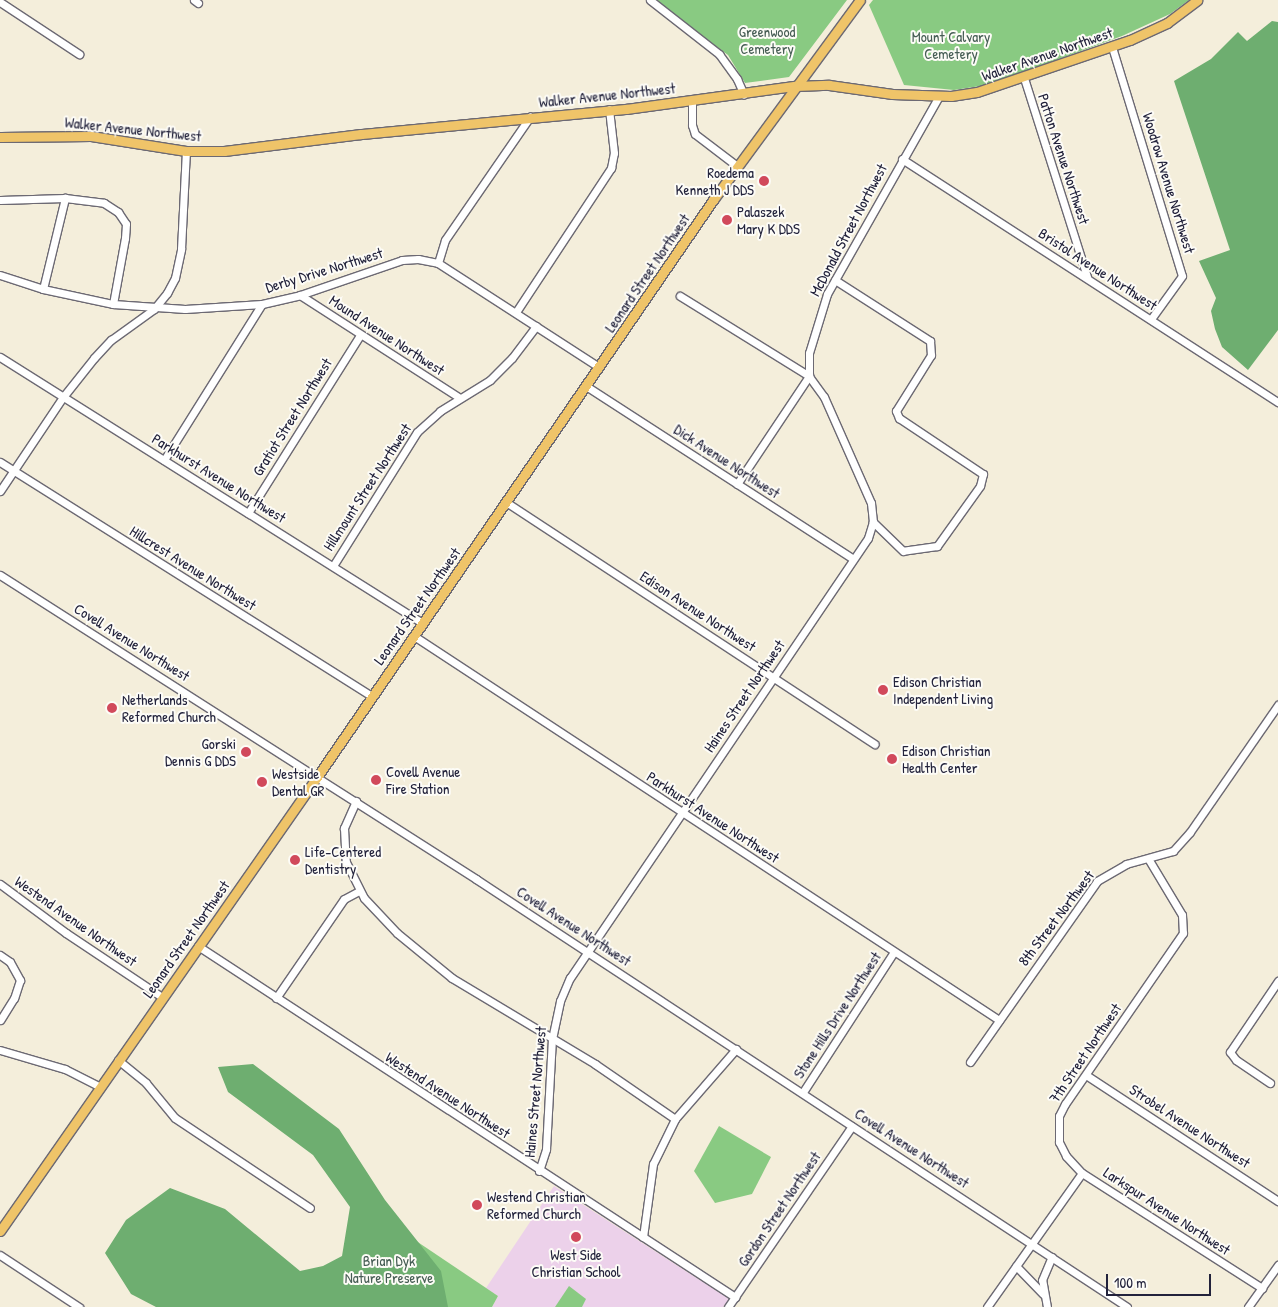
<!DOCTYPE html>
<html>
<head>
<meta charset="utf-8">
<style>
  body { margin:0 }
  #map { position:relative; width:1278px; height:1307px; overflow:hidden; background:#f4eedb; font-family:"Patrick Hand",sans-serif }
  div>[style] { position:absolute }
  .built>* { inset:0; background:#ecd1ea }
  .green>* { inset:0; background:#89ca82 }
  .forest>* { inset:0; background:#6eae70 }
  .roads { filter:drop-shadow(1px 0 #6c6973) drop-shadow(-1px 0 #6c6973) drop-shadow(0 1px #6c6973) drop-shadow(0 -1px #6c6973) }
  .minor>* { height:7px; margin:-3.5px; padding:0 3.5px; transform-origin:3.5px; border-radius:3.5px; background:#fff }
  .major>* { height:9px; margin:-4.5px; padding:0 4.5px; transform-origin:4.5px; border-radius:4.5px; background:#efc469 }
  .dots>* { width:14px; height:14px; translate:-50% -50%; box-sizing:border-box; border:2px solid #fdfcf7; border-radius:50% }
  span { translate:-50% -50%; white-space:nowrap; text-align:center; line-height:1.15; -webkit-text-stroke:4px #fdfcf7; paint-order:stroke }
  .park-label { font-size:15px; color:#465d54 }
  .street-label { font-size:15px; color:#22223b }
  .poi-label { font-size:15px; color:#22223b }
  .right { translate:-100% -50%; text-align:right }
  .left { translate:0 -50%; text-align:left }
  .scale { position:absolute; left:1106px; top:1274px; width:105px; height:22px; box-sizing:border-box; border:2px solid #22223b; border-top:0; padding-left:6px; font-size:15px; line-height:18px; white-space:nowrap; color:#22223b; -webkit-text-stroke:4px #fdfcf7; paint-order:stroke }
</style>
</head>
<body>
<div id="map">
  <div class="built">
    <i style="clip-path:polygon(554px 1186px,729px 1299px,723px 1307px,492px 1307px,498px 1296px,486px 1288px)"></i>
  </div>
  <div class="green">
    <i style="clip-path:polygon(652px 0,847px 0,789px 77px,745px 83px,728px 55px)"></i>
    <i style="clip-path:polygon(873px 0,1189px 0,1170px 14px,1122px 36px,987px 85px,954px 90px,904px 85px,869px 5px)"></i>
    <i style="clip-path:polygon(719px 1126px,771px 1157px,752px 1194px,715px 1203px,694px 1171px)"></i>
    <i style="clip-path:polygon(379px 1216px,498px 1296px,492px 1307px,341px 1307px)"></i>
    <i style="clip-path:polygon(569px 1286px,586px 1299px,582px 1307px,555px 1307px)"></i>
  </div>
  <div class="forest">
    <i style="clip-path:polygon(1272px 21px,1278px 22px,1278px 330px,1248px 370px,1222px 347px,1215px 329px,1211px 311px,1216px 298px,1199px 261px,1230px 250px,1174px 81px,1211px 59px,1238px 32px,1247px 41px)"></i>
    <i style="clip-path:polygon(253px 1064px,339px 1129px,385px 1200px,441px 1271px,448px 1307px,156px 1307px,131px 1294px,105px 1253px,126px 1220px,170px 1188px,225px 1209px,300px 1271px,323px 1266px,342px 1256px,350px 1207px,313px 1155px,228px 1092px,218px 1067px)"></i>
  </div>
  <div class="roads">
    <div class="minor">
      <i style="left:194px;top:0;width:5px;rotate:37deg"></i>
      <i style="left:650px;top:0;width:88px;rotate:38deg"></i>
      <i style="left:719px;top:54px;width:31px;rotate:54deg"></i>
      <i style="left:737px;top:79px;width:17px;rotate:66deg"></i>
      <i style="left:0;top:2px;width:95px;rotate:33.4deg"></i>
      <i style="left:1112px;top:47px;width:239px;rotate:73deg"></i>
      <i style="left:1182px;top:276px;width:53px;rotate:125.8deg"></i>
      <i style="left:1024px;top:78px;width:209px;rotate:72.4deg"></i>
      <i style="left:692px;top:101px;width:24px;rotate:90deg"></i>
      <i style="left:692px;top:125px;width:9px;rotate:72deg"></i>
      <i style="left:695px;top:134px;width:53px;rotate:37.3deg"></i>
      <i style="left:902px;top:159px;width:448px;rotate:32.9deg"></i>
      <i style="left:0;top:200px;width:65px;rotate:-1.8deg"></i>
      <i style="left:65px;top:198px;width:39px;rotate:7deg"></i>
      <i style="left:104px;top:203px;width:17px;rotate:33deg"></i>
      <i style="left:118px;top:212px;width:14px;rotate:56deg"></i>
      <i style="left:126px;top:224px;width:14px;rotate:94deg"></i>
      <i style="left:125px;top:238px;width:67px;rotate:100.3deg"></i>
      <i style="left:438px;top:263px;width:24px;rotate:-73deg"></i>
      <i style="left:445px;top:240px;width:150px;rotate:-55.4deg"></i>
      <i style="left:0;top:275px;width:45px;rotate:18deg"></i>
      <i style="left:43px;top:289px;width:72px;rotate:12.1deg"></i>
      <i style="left:113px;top:304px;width:72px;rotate:4deg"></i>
      <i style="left:185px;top:309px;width:77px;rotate:-3.7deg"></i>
      <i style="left:262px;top:304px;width:39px;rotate:-13deg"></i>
      <i style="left:300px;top:295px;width:108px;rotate:-18.9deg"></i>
      <i style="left:402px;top:260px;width:16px;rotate:-4deg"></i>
      <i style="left:418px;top:259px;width:20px;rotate:11deg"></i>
      <i style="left:438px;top:263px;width:192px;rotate:32.9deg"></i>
      <i style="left:835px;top:280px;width:113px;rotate:32.7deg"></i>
      <i style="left:930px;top:341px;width:14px;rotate:86deg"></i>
      <i style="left:931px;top:355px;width:66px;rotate:122deg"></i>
      <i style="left:896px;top:411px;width:8px;rotate:67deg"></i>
      <i style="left:899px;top:418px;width:101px;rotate:33.7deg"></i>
      <i style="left:983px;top:474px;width:12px;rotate:104deg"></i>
      <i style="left:980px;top:486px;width:74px;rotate:125.6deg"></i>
      <i style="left:937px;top:546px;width:34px;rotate:172deg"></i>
      <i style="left:903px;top:551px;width:42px;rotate:-136deg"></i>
      <i style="left:43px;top:289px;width:94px;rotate:-76.4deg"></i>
      <i style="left:300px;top:295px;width:190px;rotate:32.8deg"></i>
      <i style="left:516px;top:312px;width:173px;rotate:-56.6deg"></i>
      <i style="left:611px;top:168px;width:15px;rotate:-79deg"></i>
      <i style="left:614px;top:153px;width:44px;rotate:-96.5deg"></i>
      <i style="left:0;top:357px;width:500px;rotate:32.2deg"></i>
      <i style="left:586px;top:386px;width:318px;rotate:32.9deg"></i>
      <i style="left:164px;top:460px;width:184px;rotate:-57.9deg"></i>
      <i style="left:0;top:462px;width:439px;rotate:32.2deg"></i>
      <i style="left:737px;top:484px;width:130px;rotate:-56.3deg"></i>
      <i style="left:809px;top:376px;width:23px;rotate:-90deg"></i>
      <i style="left:809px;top:353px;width:62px;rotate:-73deg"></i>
      <i style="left:827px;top:294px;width:227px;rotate:-60.5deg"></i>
      <i style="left:0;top:491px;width:113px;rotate:-56.2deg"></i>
      <i style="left:63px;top:397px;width:50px;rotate:-51.5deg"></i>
      <i style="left:94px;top:358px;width:25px;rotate:-47deg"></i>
      <i style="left:111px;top:340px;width:53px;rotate:-35.8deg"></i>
      <i style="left:154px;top:309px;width:21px;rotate:-51deg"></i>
      <i style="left:167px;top:293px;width:17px;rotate:-62deg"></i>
      <i style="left:175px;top:278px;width:30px;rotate:-78deg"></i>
      <i style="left:181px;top:249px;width:98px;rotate:-87.1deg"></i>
      <i style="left:506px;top:502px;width:441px;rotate:33.3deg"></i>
      <i style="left:248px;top:513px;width:210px;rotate:-57.8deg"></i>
      <i style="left:333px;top:566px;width:158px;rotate:-57.9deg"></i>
      <i style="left:417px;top:432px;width:31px;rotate:-42deg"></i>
      <i style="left:440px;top:411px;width:59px;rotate:-31.8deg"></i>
      <i style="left:490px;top:380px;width:31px;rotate:-45deg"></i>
      <i style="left:512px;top:358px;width:40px;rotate:-53deg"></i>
      <i style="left:0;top:575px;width:565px;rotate:32.56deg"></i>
      <i style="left:476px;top:879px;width:779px;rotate:33.32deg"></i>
      <i style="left:414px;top:636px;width:700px;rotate:33.28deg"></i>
      <i style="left:356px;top:801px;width:30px;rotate:114deg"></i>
      <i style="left:344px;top:828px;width:34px;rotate:87deg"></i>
      <i style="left:346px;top:862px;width:40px;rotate:63.4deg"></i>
      <i style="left:364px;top:898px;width:48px;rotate:46.7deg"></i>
      <i style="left:397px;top:933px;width:71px;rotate:39.3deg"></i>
      <i style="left:452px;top:978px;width:167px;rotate:31deg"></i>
      <i style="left:595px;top:1064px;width:97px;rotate:34.5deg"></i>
      <i style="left:1149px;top:860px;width:64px;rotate:59deg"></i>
      <i style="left:1182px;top:915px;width:18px;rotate:87deg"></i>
      <i style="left:1183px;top:933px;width:208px;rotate:124.6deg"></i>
      <i style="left:1065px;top:1104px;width:13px;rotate:117deg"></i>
      <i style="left:1059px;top:1116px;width:26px;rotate:90deg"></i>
      <i style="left:1059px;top:1142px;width:16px;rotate:63deg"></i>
      <i style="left:1066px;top:1156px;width:23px;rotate:47deg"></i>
      <i style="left:1082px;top:1173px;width:214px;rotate:32.6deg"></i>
      <i style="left:0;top:884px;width:82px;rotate:36.6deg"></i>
      <i style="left:66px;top:933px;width:115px;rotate:33.7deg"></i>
      <i style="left:198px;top:946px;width:642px;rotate:33.17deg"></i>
      <i style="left:0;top:955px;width:12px;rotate:35deg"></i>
      <i style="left:10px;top:962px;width:21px;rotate:61deg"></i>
      <i style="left:20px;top:980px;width:19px;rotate:108deg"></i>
      <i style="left:14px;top:998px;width:26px;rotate:122deg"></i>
      <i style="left:276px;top:998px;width:120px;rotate:-55.5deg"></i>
      <i style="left:344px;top:899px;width:17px;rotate:-28deg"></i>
      <i style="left:0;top:1050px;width:68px;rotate:16.3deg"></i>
      <i style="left:65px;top:1069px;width:39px;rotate:27deg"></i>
      <i style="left:118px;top:1060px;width:36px;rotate:39deg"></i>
      <i style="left:146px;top:1083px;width:45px;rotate:50.4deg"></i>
      <i style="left:175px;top:1118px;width:162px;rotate:33.7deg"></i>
      <i style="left:970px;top:1062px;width:221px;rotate:-54.9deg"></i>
      <i style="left:1097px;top:881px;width:34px;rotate:-30deg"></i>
      <i style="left:1126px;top:864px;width:49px;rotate:-15.5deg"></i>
      <i style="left:1173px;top:851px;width:25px;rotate:-48deg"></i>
      <i style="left:1190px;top:832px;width:155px;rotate:-55.3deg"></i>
      <i style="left:1086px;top:1075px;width:230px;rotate:33.3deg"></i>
      <i style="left:1270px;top:1083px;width:41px;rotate:-145.9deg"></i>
      <i style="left:1236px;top:1060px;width:10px;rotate:-127deg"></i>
      <i style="left:1230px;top:1052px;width:86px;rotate:-55.9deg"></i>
      <i style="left:803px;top:1092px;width:167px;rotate:-57deg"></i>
      <i style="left:539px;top:1171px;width:23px;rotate:-72deg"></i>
      <i style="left:546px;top:1149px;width:110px;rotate:-86.9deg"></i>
      <i style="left:552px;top:1039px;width:39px;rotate:-78deg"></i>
      <i style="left:560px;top:1001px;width:25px;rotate:-67deg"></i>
      <i style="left:570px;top:978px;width:531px;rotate:-55.89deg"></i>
      <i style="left:868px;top:538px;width:17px;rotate:-73deg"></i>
      <i style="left:873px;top:522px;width:19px;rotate:-96deg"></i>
      <i style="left:871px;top:503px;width:116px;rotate:-113.9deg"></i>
      <i style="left:824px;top:397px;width:26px;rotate:-126deg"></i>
      <i style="left:809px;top:376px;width:152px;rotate:-148.2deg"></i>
      <i style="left:643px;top:1237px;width:74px;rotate:-82.2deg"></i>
      <i style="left:653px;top:1164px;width:50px;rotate:-63.9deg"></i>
      <i style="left:675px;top:1119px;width:93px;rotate:-48.9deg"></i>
      <i style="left:0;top:1255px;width:95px;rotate:33.4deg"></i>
      <i style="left:1016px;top:1266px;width:39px;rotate:46deg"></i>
      <i style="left:728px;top:1307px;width:219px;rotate:-55.6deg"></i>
      <i style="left:987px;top:1307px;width:164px;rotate:-54.7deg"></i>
      <i style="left:1047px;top:1307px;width:27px;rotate:-100deg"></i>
      <i style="left:1042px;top:1280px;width:25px;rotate:-67deg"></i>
      <i style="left:1248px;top:1307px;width:52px;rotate:-54.5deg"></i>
    </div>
    <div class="major">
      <i style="left:0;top:137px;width:91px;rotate:-0.6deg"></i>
      <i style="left:91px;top:136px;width:96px;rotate:9deg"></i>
      <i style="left:186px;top:151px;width:38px"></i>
      <i style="left:224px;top:151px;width:138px;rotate:-7.1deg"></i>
      <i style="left:361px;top:134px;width:266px;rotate:-5.4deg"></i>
      <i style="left:626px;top:109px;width:171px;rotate:-7.8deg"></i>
      <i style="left:795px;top:86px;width:34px;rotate:-2deg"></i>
      <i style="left:829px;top:85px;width:64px;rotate:8.1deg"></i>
      <i style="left:892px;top:94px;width:59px;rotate:1.9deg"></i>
      <i style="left:951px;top:96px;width:26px;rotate:-9deg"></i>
      <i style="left:977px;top:92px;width:162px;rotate:-18.8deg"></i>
      <i style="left:1130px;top:40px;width:41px;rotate:-24.7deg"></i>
      <i style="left:1167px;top:23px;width:38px;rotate:-37deg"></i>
      <i style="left:0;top:1231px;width:554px;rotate:-55.08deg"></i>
      <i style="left:317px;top:777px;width:700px;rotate:-55.54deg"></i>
      <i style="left:713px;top:200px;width:248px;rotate:-53.7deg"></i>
    </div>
  </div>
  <div class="dots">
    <i style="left:764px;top:181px;background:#d1495b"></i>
    <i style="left:727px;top:220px;background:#d1495b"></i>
    <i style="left:883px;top:690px;background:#d1495b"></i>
    <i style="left:112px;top:708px;background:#d1495b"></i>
    <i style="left:246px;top:752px;background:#d1495b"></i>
    <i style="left:892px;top:759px;background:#d1495b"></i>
    <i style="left:376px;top:780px;background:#d1495b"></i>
    <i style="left:262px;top:782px;background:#d1495b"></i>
    <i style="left:295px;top:860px;background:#d1495b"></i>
    <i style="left:477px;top:1205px;background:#d1495b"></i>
    <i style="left:576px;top:1237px;background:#d1495b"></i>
  </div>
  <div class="park-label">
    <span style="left:767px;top:40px">Greenwood<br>Cemetery</span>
    <span style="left:951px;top:45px">Mount Calvary<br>Cemetery</span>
    <span style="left:389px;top:1269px">Brian Dyk<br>Nature Preserve</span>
  </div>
  <div class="street-label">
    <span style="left:1047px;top:54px;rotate:-19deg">Walker Avenue Northwest</span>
    <span style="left:607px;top:95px;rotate:-6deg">Walker Avenue Northwest</span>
    <span style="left:133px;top:129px;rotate:6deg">Walker Avenue Northwest</span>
    <span style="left:1064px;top:159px;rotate:72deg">Patton Avenue Northwest</span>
    <span style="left:1169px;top:183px;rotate:73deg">Woodrow Avenue Northwest</span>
    <span style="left:848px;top:230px;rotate:-62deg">McDonald Street Northwest</span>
    <span style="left:1098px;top:269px;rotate:33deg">Bristol Avenue Northwest</span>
    <span style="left:324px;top:270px;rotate:-17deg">Derby Drive Northwest</span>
    <span style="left:647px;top:273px;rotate:-56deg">Leonard Street Northwest</span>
    <span style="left:387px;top:335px;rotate:33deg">Mound Avenue Northwest</span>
    <span style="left:292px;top:417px;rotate:-58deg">Gratiot Street Northwest</span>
    <span style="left:727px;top:461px;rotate:33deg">Dick Avenue Northwest</span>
    <span style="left:219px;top:478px;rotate:32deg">Parkhurst Avenue Northwest</span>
    <span style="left:367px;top:487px;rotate:-57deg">Hillmount Street Northwest</span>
    <span style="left:193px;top:568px;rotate:32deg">Hillcrest Avenue Northwest</span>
    <span style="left:417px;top:606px;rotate:-55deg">Leonard Street Northwest</span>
    <span style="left:698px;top:611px;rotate:33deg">Edison Avenue Northwest</span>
    <span style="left:132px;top:642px;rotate:32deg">Covell Avenue Northwest</span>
    <span style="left:744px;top:696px;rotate:-56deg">Haines Street Northwest</span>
    <span style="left:713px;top:817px;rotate:33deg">Parkhurst Avenue Northwest</span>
    <span style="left:1056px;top:918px;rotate:-53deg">8th Street Northwest</span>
    <span style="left:76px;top:921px;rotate:35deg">Westend Avenue Northwest</span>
    <span style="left:574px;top:926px;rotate:33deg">Covell Avenue Northwest</span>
    <span style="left:186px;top:939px;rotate:-55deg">Leonard Street Northwest</span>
    <span style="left:837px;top:1015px;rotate:-57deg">Stone Hills Drive Northwest</span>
    <span style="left:1085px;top:1053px;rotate:-56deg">7th Street Northwest</span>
    <span style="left:535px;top:1092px;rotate:-85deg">Haines Street Northwest</span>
    <span style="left:448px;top:1095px;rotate:33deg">Westend Avenue Northwest</span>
    <span style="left:1190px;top:1126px;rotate:33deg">Strobel Avenue Northwest</span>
    <span style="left:912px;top:1148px;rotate:33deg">Covell Avenue Northwest</span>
    <span style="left:779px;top:1209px;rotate:-56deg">Gordon Street Northwest</span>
    <span style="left:1167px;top:1211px;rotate:33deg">Larkspur Avenue Northwest</span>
  </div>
  <div class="poi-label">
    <span class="right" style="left:754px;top:181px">Roedema<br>Kenneth J DDS</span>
    <span class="left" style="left:737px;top:220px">Palaszek<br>Mary K DDS</span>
    <span class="left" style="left:893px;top:690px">Edison Christian<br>Independent Living</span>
    <span class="left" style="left:122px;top:708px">Netherlands<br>Reformed Church</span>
    <span class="right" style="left:236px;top:752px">Gorski<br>Dennis G DDS</span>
    <span class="left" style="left:902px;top:759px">Edison Christian<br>Health Center</span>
    <span class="left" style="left:386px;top:780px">Covell Avenue<br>Fire Station</span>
    <span class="left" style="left:272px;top:782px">Westside<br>Dental GR</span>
    <span class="left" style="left:305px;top:860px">Life-Centered<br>Dentistry</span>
    <span class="left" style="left:487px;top:1205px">Westend Christian<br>Reformed Church</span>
    <span style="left:576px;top:1263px">West Side<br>Christian School</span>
  </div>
  <div class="scale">100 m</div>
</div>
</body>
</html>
